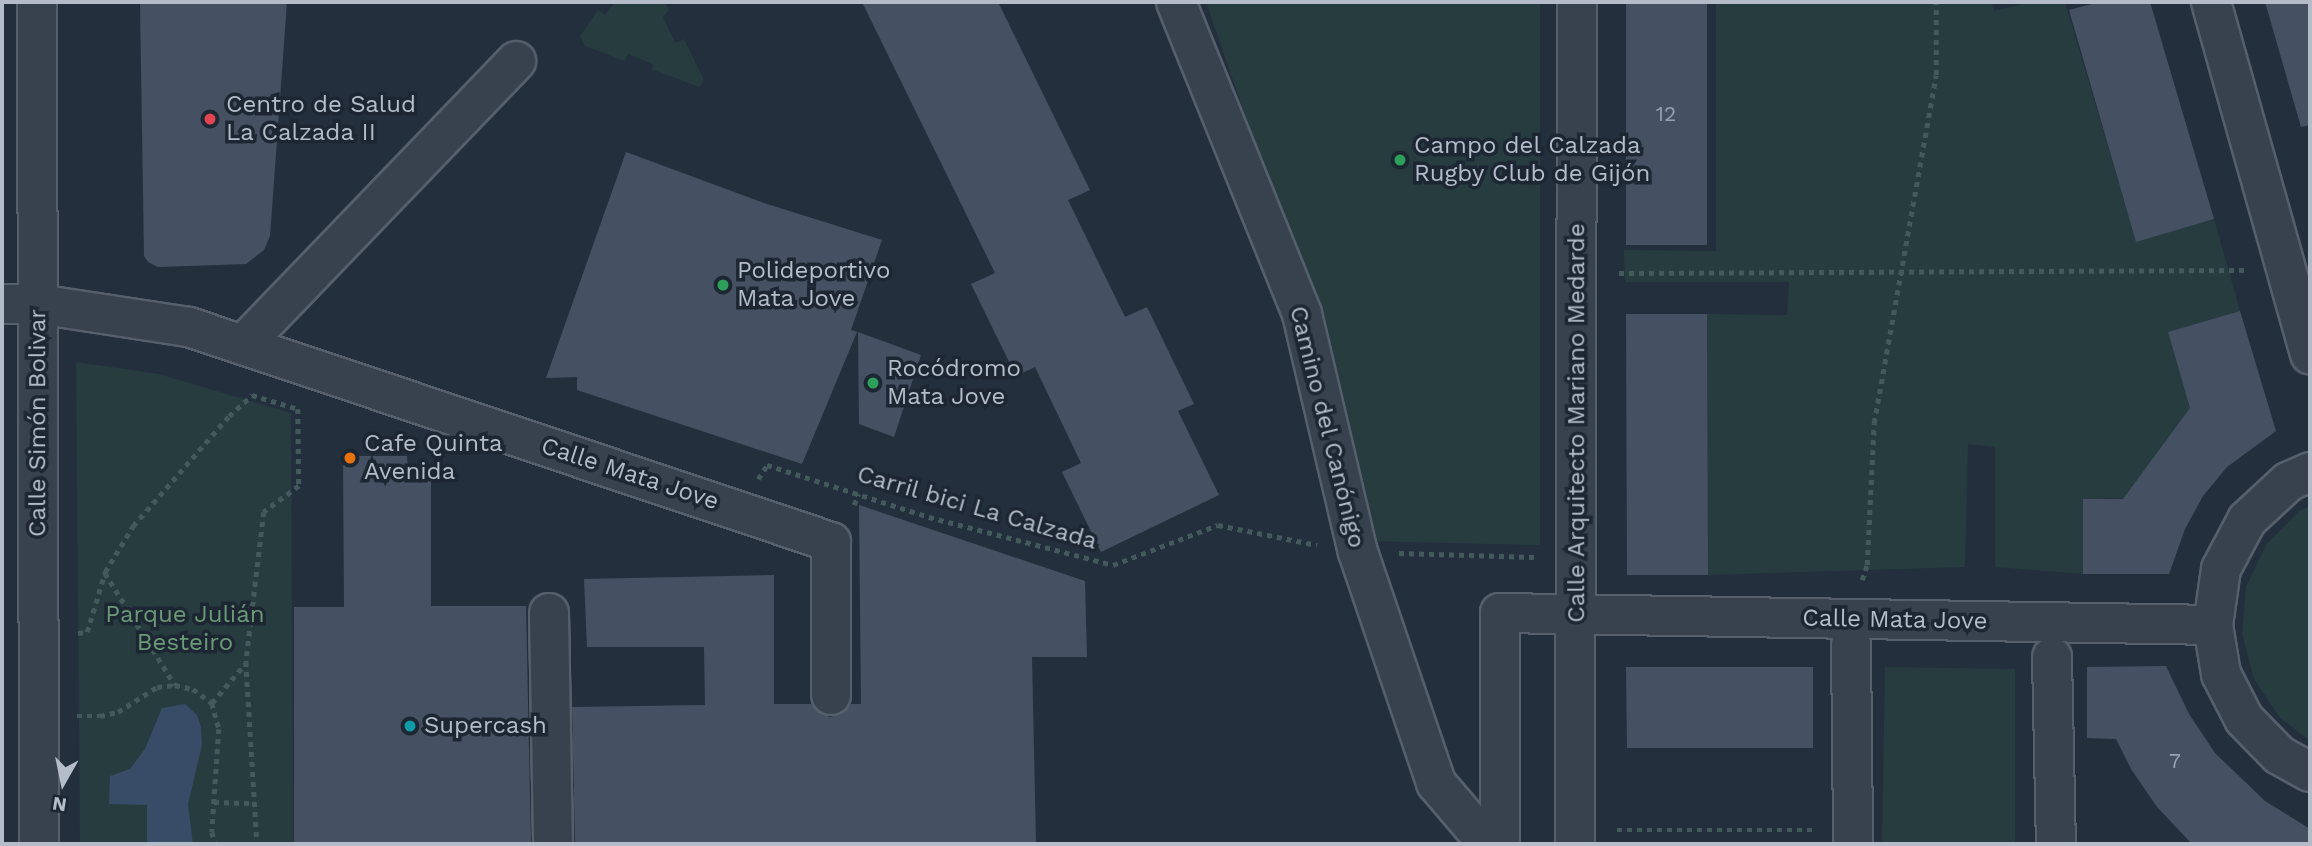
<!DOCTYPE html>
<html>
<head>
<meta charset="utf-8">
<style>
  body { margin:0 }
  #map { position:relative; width:2312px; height:846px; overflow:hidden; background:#242f3e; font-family:"Work Sans",sans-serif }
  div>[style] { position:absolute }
  .green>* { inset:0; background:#263c3f }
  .water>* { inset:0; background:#394c67 }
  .building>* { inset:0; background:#455162 }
  .path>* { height:4.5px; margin-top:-2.25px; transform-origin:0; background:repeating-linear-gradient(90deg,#44595c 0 5px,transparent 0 10px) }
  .roads { filter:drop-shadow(2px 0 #565f6c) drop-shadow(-2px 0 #565f6c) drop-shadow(0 2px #565f6c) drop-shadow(0 -2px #565f6c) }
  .minor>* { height:38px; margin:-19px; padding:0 19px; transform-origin:19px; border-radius:19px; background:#38414e }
  .dots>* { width:19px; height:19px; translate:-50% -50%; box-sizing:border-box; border:4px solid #1d2633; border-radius:50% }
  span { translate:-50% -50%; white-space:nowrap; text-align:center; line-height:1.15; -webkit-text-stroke:7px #1d2633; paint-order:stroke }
  .number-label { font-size:21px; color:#98a1af }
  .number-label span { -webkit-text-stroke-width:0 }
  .poi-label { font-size:24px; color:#b4bcc9 }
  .left { translate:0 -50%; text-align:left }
  .street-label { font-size:24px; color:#b4bcc9 }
  .park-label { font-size:24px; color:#6b9a76 }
  .frame { position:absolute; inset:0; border:4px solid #b4bcc9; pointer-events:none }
  .north { position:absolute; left:28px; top:748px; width:70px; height:70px; -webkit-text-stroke:5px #1d2633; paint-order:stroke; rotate:189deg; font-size:19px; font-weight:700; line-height:28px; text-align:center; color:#b4bcc9 }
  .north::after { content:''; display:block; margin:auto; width:24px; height:32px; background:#b4bcc9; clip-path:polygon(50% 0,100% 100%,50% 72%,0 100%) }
</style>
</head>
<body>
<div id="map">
  <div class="green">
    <i style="clip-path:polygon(615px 2px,665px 2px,669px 10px,663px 17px,675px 43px,684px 39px,704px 80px,702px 84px,699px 87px,652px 69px,653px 64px,628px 54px,625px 61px,585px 46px,580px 36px,598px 10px,605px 15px)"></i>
    <i style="clip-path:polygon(1206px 2px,1540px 2px,1540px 545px,1363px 541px,1315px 318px)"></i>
    <i style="clip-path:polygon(1716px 2px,1991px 2px,1994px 11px,2031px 2px,2065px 2px,2136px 241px,2214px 219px,2240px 311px,2168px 332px,2192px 412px,2168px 438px,2128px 498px,2083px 499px,2083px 574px,1995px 567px,1995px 447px,1968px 444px,1965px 567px,1708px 575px,1707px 314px,1787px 315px,1789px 282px,1625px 282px,1624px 250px,1716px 251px)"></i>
    <i style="clip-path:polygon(76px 362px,159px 374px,291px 413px,293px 844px,80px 844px)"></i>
    <i style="clip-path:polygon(2310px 506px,2310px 741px,2280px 718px,2254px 679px,2242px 634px,2246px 587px,2266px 545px,2299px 511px)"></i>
    <i style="clip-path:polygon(1885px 667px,2015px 669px,2015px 844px,1882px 844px)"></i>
  </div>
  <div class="water">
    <i style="clip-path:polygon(185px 704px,197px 715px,201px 727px,202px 745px,188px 804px,193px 844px,147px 842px,147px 805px,109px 804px,110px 776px,130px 769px,145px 749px,162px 708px)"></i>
  </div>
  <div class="building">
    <i style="clip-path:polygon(140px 2px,287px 2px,270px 236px,264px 250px,246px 264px,158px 267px,148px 262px,144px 256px)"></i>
    <i style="clip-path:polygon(862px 2px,998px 2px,1090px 190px,1068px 200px,1125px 317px,1147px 307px,1194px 404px,1178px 411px,1219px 495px,1101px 552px,1062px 472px,1081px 463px,1035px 367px,1016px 376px,971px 284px,995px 273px)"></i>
    <i style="clip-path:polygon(1626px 2px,1707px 2px,1707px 245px,1626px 245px)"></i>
    <i style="clip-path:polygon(2099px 2px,2150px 2px,2214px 219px,2136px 242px,2069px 10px)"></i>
    <i style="clip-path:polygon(2265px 2px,2310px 2px,2310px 125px,2301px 127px)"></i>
    <i style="clip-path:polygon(626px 152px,767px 204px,882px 240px,851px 330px,857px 332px,802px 464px,577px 390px,577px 377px,546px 378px)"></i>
    <i style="clip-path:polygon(2240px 311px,2276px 431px,2227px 467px,2203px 496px,2185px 529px,2169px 574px,2083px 574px,2083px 499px,2123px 499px,2190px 408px,2168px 332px)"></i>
    <i style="clip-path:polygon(1626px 314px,1707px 314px,1708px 575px,1627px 575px)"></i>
    <i style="clip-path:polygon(858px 332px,921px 355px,894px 437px,859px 424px)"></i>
    <i style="clip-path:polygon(343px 456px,407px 456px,408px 473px,431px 473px,431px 606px,526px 606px,531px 844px,294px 844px,294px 607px,344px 607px)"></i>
    <i style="clip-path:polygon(859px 505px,1085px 581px,1087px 657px,1032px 657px,1036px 844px,575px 844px,572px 707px,705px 705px,704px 647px,587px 647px,584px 579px,774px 575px,774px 704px,811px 704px,821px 714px,830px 717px,841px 714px,851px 704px,861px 704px)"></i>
    <i style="clip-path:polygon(2166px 666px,2189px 714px,2215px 753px,2265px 801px,2310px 829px,2310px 844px,2192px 844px,2157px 807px,2131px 769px,2116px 739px,2087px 738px,2087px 667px)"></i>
    <i style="clip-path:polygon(1626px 667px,1813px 667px,1813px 748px,1627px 748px)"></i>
  </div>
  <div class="path">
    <i style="left:1619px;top:273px;width:629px;rotate:-0.27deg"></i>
    <i style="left:252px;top:395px;width:48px;rotate:16.9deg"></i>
    <i style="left:298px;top:409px;width:77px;rotate:89.3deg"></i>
    <i style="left:299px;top:486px;width:44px;rotate:143.4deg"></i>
    <i style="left:264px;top:512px;width:151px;rotate:96.8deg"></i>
    <i style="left:246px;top:662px;width:182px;rotate:86.5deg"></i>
    <i style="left:758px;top:479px;width:17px;rotate:-57deg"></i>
    <i style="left:767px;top:465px;width:170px;rotate:17.8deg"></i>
    <i style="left:929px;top:517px;width:190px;rotate:14.6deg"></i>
    <i style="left:1113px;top:565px;width:112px;rotate:-20.9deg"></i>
    <i style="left:1218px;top:525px;width:101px;rotate:11.4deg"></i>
    <i style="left:854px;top:505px;width:12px;rotate:-70deg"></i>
    <i style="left:1399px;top:553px;width:138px;rotate:1.7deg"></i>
    <i style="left:105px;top:573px;width:132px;rotate:58deg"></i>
    <i style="left:1862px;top:580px;width:16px;rotate:-72deg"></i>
    <i style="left:1867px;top:565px;width:142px;rotate:-87.2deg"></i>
    <i style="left:1874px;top:423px;width:353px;rotate:-79.9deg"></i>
    <i style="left:1936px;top:75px;width:73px;rotate:-90deg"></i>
    <i style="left:78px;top:633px;width:9px;rotate:-6deg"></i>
    <i style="left:87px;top:632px;width:63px;rotate:-73.3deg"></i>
    <i style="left:105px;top:572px;width:54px;rotate:-58.7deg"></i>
    <i style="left:133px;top:526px;width:146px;rotate:-48.9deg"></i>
    <i style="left:229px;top:416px;width:31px;rotate:-42deg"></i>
    <i style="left:212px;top:703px;width:51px;rotate:-49.8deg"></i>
    <i style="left:77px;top:716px;width:23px"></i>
    <i style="left:100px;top:716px;width:18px;rotate:-13deg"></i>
    <i style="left:118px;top:712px;width:46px;rotate:-32.7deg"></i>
    <i style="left:157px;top:687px;width:18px;rotate:-6deg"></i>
    <i style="left:175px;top:685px;width:18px;rotate:13deg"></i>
    <i style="left:193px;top:689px;width:24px;rotate:36deg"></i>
    <i style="left:212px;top:703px;width:27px;rotate:75deg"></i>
    <i style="left:219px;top:729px;width:103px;rotate:93.9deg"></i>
    <i style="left:212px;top:832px;width:12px;rotate:76deg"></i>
    <i style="left:214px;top:802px;width:38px;rotate:2deg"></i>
    <i style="left:1617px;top:830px;width:196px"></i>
  </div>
  <div class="roads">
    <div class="minor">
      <i style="left:37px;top:2px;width:842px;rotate:89.86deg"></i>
      <i style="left:1176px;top:2px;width:336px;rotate:68deg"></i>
      <i style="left:1302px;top:314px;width:244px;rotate:76.8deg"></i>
      <i style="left:1358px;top:552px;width:244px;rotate:71.3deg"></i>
      <i style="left:1436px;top:783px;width:80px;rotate:49.6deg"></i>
      <i style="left:2211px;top:2px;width:366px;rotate:74.3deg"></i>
      <i style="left:2px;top:304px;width:36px"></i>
      <i style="left:38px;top:304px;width:153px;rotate:8.7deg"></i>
      <i style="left:189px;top:327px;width:677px;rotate:18.52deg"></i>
      <i style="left:831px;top:542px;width:153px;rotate:90deg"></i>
      <i style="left:243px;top:345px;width:394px;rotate:-46.1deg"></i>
      <i style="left:2310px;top:472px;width:24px;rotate:156deg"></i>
      <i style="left:2288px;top:482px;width:56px;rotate:137.2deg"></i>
      <i style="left:2247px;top:520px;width:55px;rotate:118deg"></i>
      <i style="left:2221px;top:569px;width:57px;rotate:98.1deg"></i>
      <i style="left:2213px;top:625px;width:50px;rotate:80.7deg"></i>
      <i style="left:2221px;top:674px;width:51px;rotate:62.9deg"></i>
      <i style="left:2244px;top:719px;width:50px;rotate:45.8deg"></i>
      <i style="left:2279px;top:755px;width:35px;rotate:29deg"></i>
      <i style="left:549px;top:613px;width:231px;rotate:89deg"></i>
      <i style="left:1851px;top:644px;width:200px;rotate:89.4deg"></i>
      <i style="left:2052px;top:657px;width:187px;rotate:88.8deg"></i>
      <i style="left:1500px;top:844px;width:231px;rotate:-90deg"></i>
      <i style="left:1500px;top:613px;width:713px;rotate:0.96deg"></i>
      <i style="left:1575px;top:844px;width:842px;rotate:-89.86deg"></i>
    </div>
  </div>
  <div class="dots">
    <i style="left:210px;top:119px;background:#e0444e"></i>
    <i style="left:1400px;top:160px;background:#2e9e5b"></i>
    <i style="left:723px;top:285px;background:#2e9e5b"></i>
    <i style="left:873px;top:383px;background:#2e9e5b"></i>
    <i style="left:350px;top:458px;background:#e8710a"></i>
    <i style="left:410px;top:726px;background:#0f9aa8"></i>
  </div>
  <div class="number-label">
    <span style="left:1666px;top:114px">12</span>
    <span style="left:2175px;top:761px">7</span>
  </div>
  <div class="poi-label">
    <span class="left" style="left:226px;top:119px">Centro de Salud<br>La Calzada II</span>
    <span class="left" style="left:1414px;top:160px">Campo del Calzada<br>Rugby Club de Gijón</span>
    <span class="left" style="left:737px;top:285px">Polideportivo<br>Mata Jove</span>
    <span class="left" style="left:887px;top:383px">Rocódromo<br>Mata Jove</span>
    <span class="left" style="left:364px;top:458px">Cafe Quinta<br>Avenida</span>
    <span class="left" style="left:424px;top:726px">Supercash</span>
  </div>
  <div class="street-label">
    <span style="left:38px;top:423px;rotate:-90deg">Calle Simón Bolivar</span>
    <span style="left:1577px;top:423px;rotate:-90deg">Calle Arquitecto Mariano Medarde</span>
    <span style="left:1327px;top:427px;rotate:76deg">Camino del Canónigo</span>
    <span style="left:630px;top:474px;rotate:18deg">Calle Mata Jove</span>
    <span style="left:977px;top:508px;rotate:16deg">Carril bici La Calzada</span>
    <span style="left:1895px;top:620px;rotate:1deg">Calle Mata Jove</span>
  </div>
  <div class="park-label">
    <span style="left:185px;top:629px">Parque Julián<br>Besteiro</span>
  </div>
  <div class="frame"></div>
  <div class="north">N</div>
</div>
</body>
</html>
